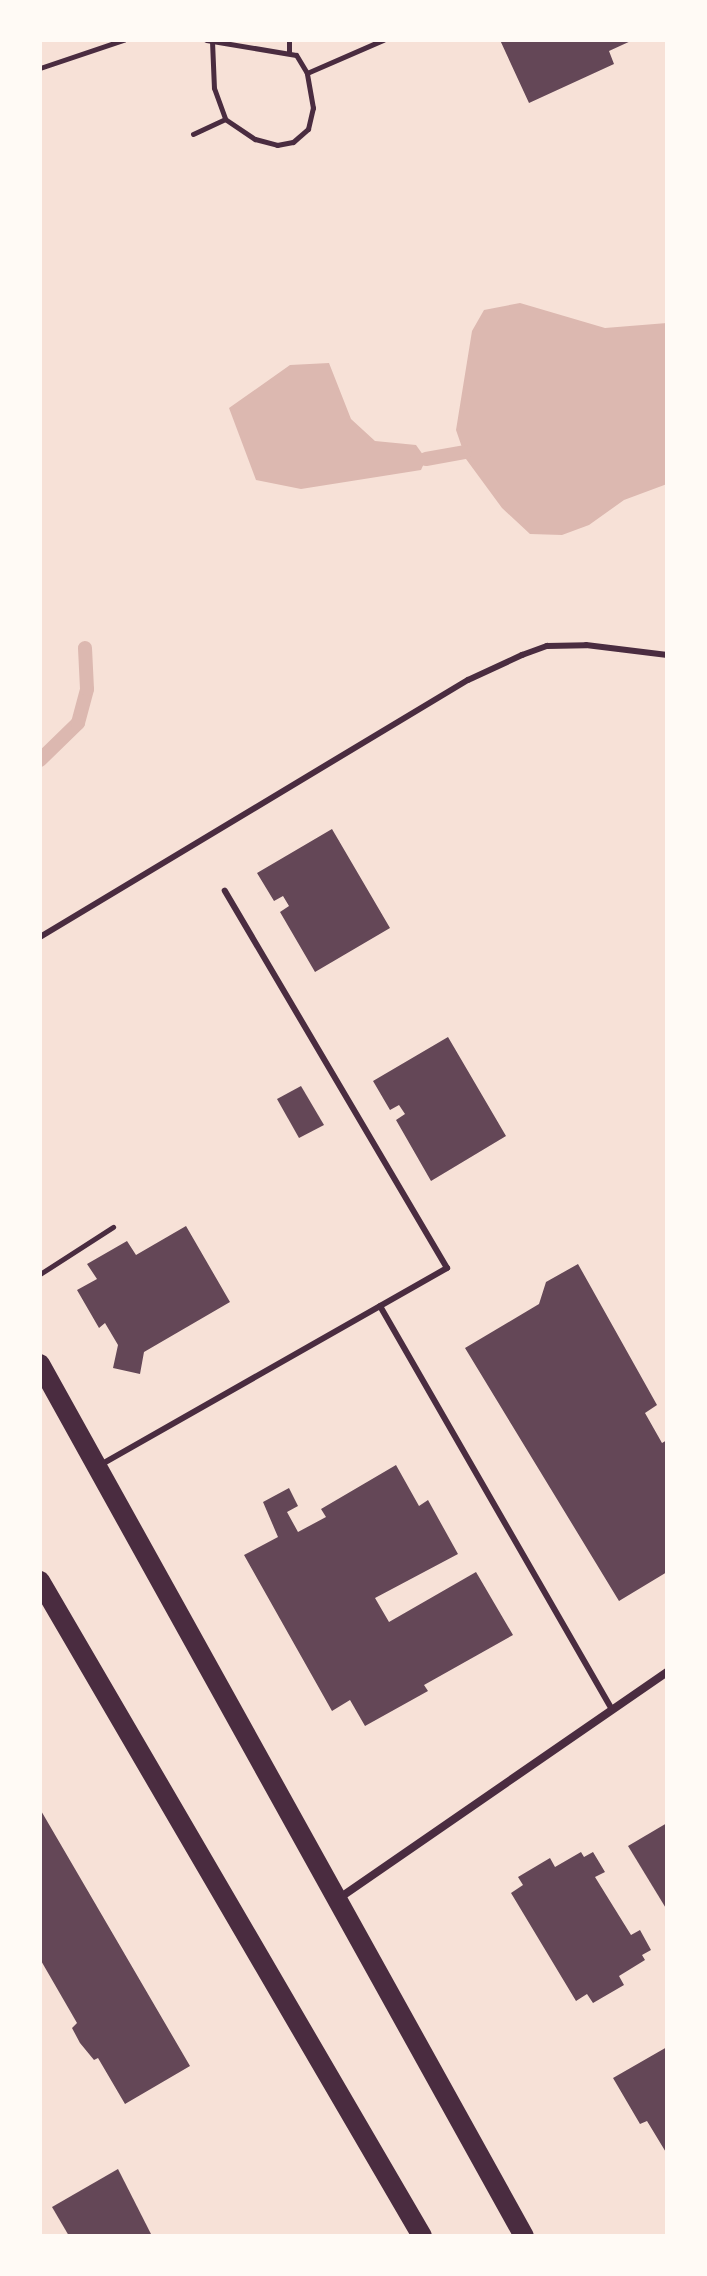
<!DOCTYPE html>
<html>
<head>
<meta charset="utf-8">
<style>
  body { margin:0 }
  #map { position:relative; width:707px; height:2276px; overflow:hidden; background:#f7e1d7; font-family:Georgia,serif }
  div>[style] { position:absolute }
  .water>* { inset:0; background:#dcb8b0 }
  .stream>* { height:14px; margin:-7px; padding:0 7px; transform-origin:7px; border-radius:7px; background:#dcb8b0 }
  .building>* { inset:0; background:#644757 }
  .path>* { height:5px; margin:-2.5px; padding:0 2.5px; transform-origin:2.5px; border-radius:2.5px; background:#4a2c40 }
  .service>* { height:6px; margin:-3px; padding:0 3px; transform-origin:3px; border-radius:3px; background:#4a2c40 }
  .minor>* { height:8px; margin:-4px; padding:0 4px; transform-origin:4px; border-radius:4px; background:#4a2c40 }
  .primary>* { height:20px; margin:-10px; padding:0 10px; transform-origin:10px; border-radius:10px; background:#4a2c40 }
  span { translate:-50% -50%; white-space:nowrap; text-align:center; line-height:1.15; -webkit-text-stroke:7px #fffaf5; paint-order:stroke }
  .frame { position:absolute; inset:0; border:42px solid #fffaf5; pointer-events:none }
</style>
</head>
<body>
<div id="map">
  <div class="water">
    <i style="clip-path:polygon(520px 303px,605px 328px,667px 323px,667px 484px,624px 500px,589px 525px,562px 535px,530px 534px,502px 508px,466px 459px,456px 430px,472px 331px,484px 310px)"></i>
    <i style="clip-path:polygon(329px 363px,351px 419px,375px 441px,416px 445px,426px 459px,421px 470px,301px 489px,256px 480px,229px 408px,290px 365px)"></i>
  </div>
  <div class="stream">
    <i style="left:426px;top:459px;width:39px;rotate:-10deg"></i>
    <i style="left:40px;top:760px;width:53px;rotate:-44.2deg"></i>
    <i style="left:78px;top:723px;width:35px;rotate:-75deg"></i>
    <i style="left:87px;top:689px;width:41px;rotate:-92.8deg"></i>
  </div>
  <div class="building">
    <i style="clip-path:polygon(500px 40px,633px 40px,609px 51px,614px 64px,529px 103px)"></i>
    <i style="clip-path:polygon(332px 829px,390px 928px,315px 972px,280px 912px,289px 906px,283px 896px,274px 901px,257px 873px)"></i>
    <i style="clip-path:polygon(448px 1037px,506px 1136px,431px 1181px,396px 1120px,405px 1114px,399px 1105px,390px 1110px,373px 1081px)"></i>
    <i style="clip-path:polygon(301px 1086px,324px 1125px,299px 1138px,277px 1099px)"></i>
    <i style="clip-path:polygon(186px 1226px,230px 1302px,144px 1352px,140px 1374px,113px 1368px,118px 1345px,105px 1323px,99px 1328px,77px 1290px,97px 1279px,87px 1264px,127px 1241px,136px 1255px)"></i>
    <i style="clip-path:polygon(578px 1264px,657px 1405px,645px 1413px,662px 1443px,667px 1440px,667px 1572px,619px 1601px,465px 1348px,539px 1304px,546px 1282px)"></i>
    <i style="clip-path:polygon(396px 1465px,419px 1506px,428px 1500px,458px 1554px,375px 1598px,389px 1622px,476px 1572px,513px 1635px,424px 1685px,428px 1691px,365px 1726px,350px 1700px,332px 1711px,244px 1555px,278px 1537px,263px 1502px,289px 1488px,298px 1506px,287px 1512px,298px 1532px,326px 1517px,321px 1509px)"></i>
    <i style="clip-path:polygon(40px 1809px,190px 2066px,125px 2104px,98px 2058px,94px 2060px,80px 2043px,72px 2028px,77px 2023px,40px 1959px)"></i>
    <i style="clip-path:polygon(667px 1823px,667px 1910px,628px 1846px)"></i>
    <i style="clip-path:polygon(581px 1852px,584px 1857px,593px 1852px,605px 1872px,595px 1877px,631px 1935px,640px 1930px,651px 1950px,642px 1955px,645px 1960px,619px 1976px,624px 1985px,593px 2003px,587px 1994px,576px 2001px,511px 1893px,523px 1885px,518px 1877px,550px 1858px,555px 1867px)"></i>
    <i style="clip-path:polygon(667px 2047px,667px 2154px,647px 2121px,640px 2124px,613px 2078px)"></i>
    <i style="clip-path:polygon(118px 2169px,152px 2236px,69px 2236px,52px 2207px)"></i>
  </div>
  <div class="path">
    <i style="left:212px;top:41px;width:47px;rotate:87.6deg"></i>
    <i style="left:214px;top:88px;width:33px;rotate:70deg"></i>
    <i style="left:289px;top:51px;width:11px;rotate:-90deg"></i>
    <i style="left:40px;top:68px;width:88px;rotate:-18.6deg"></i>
    <i style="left:307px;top:73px;width:83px;rotate:-23.5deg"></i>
    <i style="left:193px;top:134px;width:35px;rotate:-25deg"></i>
    <i style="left:225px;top:119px;width:36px;rotate:34deg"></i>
    <i style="left:255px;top:139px;width:23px;rotate:15deg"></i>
    <i style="left:277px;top:145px;width:16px;rotate:-11deg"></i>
    <i style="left:293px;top:142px;width:20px;rotate:-41deg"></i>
    <i style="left:308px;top:129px;width:22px;rotate:-77deg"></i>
    <i style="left:313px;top:108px;width:36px;rotate:-100deg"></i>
    <i style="left:307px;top:73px;width:21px;rotate:-121deg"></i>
    <i style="left:296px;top:55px;width:91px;rotate:-170.5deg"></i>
    <i style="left:40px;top:1274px;width:87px;rotate:-32.8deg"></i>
  </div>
  <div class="service">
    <i style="left:40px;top:937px;width:499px;rotate:-31deg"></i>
    <i style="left:468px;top:680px;width:60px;rotate:-24.8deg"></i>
    <i style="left:522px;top:655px;width:27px;rotate:-20deg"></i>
    <i style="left:547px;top:646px;width:39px;rotate:-1deg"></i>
    <i style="left:586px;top:645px;width:82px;rotate:7deg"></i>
    <i style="left:380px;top:1306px;width:466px;rotate:60.1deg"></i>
    <i style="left:102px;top:1464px;width:397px;rotate:-29.6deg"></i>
    <i style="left:447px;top:1268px;width:438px;rotate:-120.5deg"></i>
  </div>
  <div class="minor">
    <i style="left:338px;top:1899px;width:400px;rotate:-34.6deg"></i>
  </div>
  <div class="primary">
    <i style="left:40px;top:1364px;width:997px;rotate:60.97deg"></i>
    <i style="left:40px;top:1581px;width:758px;rotate:59.75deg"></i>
  </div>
  <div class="frame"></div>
</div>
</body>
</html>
